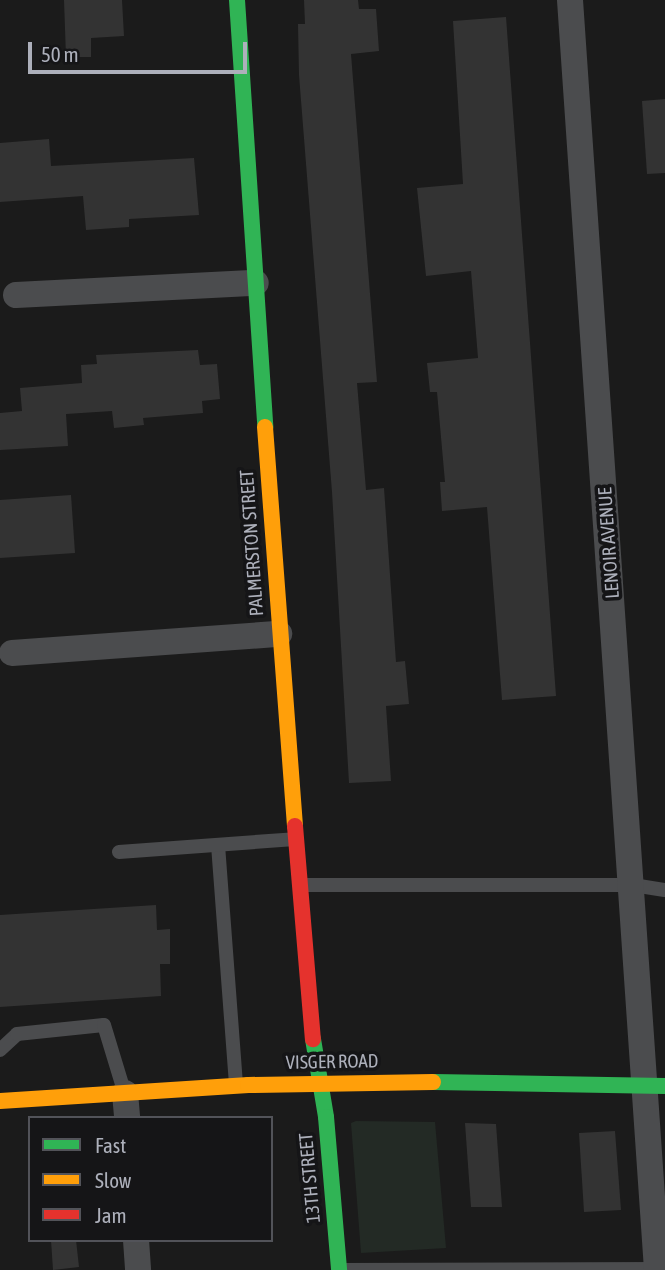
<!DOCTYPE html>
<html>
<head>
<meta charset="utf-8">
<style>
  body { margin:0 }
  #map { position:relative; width:665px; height:1270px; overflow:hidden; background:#1b1b1b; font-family:"Asap Condensed",sans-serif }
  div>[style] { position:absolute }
  .green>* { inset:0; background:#232a25 }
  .building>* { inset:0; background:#333 }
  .lane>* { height:14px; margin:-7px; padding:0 7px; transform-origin:7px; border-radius:7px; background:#4b4c4e }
  .street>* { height:26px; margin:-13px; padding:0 13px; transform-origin:13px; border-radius:13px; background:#4b4c4e }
  .fast>* { height:16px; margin:-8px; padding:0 8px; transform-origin:8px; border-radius:8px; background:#30b455 }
  .slow>* { height:16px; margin:-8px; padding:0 8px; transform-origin:8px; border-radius:8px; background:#ff9f0a }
  .jam>* { height:16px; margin:-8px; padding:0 8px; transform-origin:8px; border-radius:8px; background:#e5322d }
  span { translate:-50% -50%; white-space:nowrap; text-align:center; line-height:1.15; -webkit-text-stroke:7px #151517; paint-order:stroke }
  .street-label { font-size:19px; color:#adb0bb }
  .legend { position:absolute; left:28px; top:1116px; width:245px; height:126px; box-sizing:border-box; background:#151517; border:2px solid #525359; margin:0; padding:9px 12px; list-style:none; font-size:21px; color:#adb0bb }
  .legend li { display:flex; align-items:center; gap:14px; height:35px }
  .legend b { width:35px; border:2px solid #525359 }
  .scale { position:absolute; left:28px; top:42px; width:219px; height:32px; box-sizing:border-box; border:4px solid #adb0bb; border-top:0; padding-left:9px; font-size:21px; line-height:24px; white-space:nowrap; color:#adb0bb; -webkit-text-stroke:5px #151517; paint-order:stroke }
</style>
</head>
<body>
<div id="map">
  <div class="green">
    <i style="clip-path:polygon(356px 1121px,435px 1122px,446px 1248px,361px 1253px,351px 1123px)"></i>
  </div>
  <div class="building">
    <i style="clip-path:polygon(64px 0,122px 0,124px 36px,91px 38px,91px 57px,66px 57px)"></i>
    <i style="clip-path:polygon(304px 0,358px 0,359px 9px,376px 9px,379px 51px,351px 54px,377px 382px,357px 383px,366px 490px,384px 488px,396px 662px,405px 661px,409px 704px,386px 706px,391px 781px,349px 783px,332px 492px,299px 75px,298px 24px,305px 24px)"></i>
    <i style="clip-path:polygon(506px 17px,556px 696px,502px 700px,487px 507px,442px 511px,440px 482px,445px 482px,437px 392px,430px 392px,427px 363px,478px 358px,471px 271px,426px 276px,417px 188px,463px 184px,453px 21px)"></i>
    <i style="clip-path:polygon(665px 99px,665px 173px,647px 174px,642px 101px)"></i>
    <i style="clip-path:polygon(49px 139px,51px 166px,194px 158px,199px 215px,129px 219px,129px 227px,86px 230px,83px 196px,0 202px,0 143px)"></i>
    <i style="clip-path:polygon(198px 350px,200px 365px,217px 364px,220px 399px,202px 401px,203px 413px,143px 418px,144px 425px,114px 428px,112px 411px,66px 414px,68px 446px,0 450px,0 413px,22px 411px,20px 388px,82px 383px,81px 365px,97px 364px,96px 355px)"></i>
    <i style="clip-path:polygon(71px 495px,75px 553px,0 558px,0 500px)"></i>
    <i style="clip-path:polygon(156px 905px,157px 930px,170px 929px,170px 964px,160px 964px,161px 996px,0 1007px,0 915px)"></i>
    <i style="clip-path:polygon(465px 1123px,496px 1124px,502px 1207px,471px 1207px)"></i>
    <i style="clip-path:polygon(615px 1131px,621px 1210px,584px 1212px,579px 1133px)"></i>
    <i style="clip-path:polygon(51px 1240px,76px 1240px,79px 1267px,53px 1270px)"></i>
  </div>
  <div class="lane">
    <i style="left:218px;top:845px;width:240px;rotate:85.7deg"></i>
    <i style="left:119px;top:852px;width:176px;rotate:-4.2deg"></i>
    <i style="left:302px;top:885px;width:331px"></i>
    <i style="left:633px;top:885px;width:32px;rotate:9deg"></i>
    <i style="left:0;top:1050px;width:23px;rotate:-43deg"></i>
    <i style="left:17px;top:1034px;width:87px;rotate:-5.9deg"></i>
    <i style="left:104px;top:1025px;width:69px;rotate:73.1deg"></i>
    <i style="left:341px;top:1270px;width:319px;rotate:-0.2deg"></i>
  </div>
  <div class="street">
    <i style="left:570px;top:0;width:1273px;rotate:86.08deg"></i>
    <i style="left:16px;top:295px;width:240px;rotate:-2.9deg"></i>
    <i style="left:12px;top:653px;width:268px;rotate:-4.1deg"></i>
    <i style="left:125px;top:1093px;width:25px;rotate:85deg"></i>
    <i style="left:136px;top:1240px;width:30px;rotate:86deg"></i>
  </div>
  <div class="fast">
    <i style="left:237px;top:0;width:428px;rotate:86.2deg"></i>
    <i style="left:313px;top:1039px;width:79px;rotate:80.5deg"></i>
    <i style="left:326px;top:1117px;width:154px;rotate:85.1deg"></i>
    <i style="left:433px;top:1082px;width:232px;rotate:1deg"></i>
  </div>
  <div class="slow">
    <i style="left:265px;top:427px;width:400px;rotate:85.7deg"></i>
    <i style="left:0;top:1101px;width:249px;rotate:-3.7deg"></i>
    <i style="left:248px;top:1085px;width:185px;rotate:-0.9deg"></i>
  </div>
  <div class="jam">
    <i style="left:295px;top:826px;width:214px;rotate:85.2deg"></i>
  </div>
  <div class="street-label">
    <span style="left:252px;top:543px;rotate:-94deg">PALMERSTON STREET</span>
    <span style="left:609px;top:543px;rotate:-94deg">LENOIR AVENUE</span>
    <span style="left:332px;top:1062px;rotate:-1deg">VISGER ROAD</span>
    <span style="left:310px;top:1178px;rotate:-95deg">13TH STREET</span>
  </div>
  <ul class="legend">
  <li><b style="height:9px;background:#30b455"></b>Fast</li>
  <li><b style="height:9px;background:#ff9f0a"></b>Slow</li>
  <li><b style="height:9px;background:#e5322d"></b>Jam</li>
  </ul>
  <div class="scale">50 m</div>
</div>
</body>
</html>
